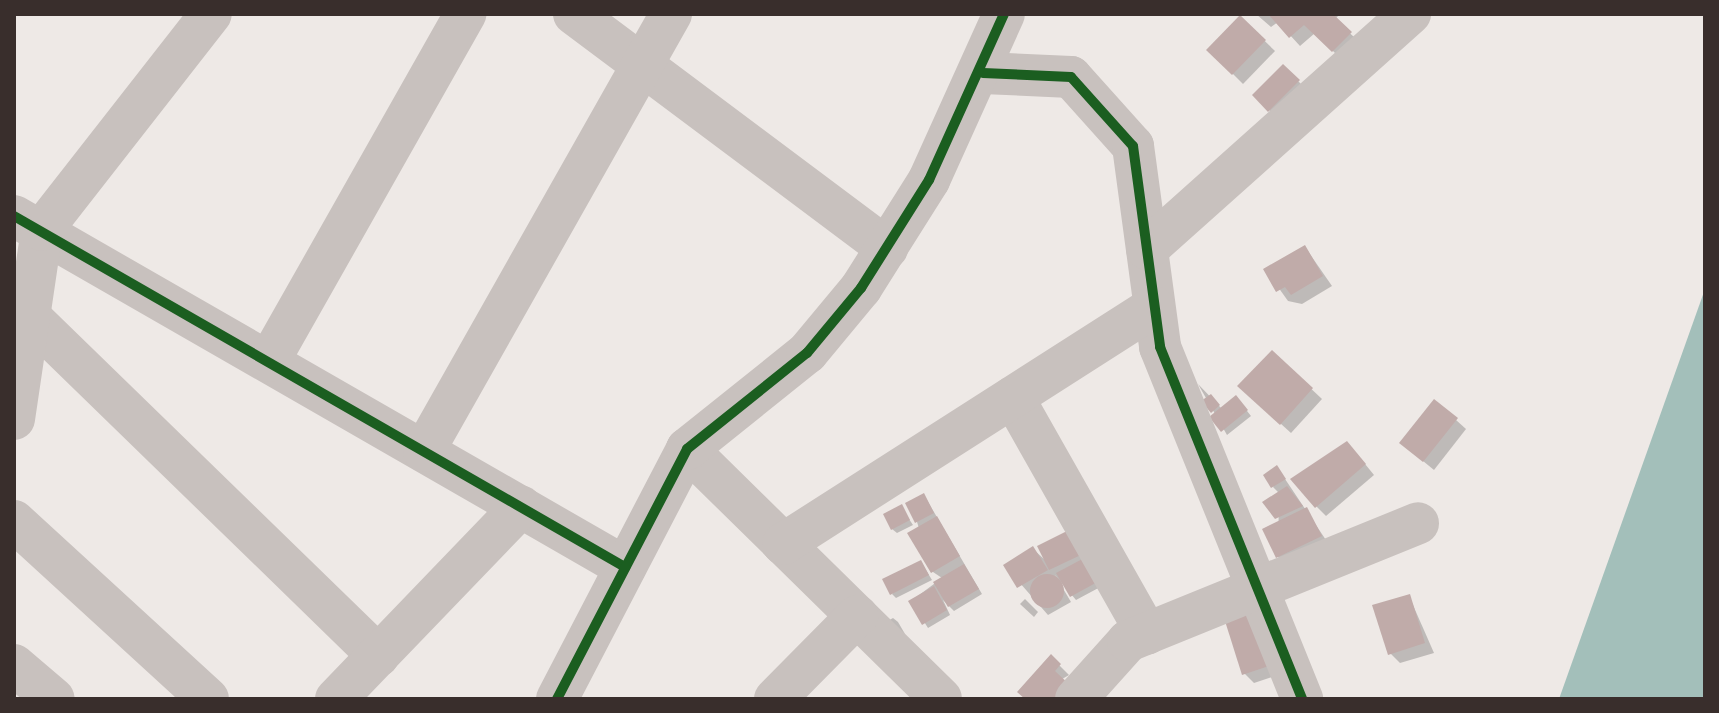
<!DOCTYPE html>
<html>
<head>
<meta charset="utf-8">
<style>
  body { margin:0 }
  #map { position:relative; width:1719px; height:713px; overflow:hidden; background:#eee9e6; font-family:"Asap Condensed",sans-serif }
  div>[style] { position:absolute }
  .water>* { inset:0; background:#a3bfba }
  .shadow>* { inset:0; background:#0003 }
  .building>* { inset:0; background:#c0aba9 }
  .round { border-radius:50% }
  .minor>* { height:42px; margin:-21px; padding:0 21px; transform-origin:21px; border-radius:21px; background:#c8c1be }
  .cycleway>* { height:10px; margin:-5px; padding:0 5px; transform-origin:5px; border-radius:5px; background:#1b5e20 }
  span { translate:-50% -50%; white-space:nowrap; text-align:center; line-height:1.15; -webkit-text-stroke:8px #faf2ee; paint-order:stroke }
  .frame { position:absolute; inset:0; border:16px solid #392e2c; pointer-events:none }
</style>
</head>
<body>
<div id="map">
  <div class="water">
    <i style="clip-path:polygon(1705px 289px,1705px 699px,1559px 699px)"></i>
  </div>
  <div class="shadow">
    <i style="clip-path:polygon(1256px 14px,1340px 14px,1335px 19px,1355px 38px,1337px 55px,1315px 33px,1300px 46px,1278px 22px,1271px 27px)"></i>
    <i style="clip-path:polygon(1240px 17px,1275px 51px,1243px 84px,1209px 50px)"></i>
    <i style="clip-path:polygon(1284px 67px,1303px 86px,1274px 115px,1254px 95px)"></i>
    <i style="clip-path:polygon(1305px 247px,1332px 286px,1302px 304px,1288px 301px,1266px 270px)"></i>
    <i style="clip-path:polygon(1272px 352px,1322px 399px,1291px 433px,1250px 396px)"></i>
    <i style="clip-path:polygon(1198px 384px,1222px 409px,1240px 402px,1251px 416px,1227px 435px)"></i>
    <i style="clip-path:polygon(1456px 420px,1466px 429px,1434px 470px,1412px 452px)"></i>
    <i style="clip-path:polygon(1357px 454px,1374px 475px,1326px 516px,1316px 506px)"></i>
    <i style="clip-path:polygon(1281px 473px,1330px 546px,1288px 566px,1278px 557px,1279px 493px,1273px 487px)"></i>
    <i style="clip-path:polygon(924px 495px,982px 594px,954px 611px,943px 600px,950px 615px,928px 628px,911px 601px,942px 578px,933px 572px,917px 522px)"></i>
    <i style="clip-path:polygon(901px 507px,913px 525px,897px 533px,892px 529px)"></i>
    <i style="clip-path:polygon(1072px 530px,1104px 585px,1076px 600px,1055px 575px,1071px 602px,1048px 615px,1005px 566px,1033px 549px,1045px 560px)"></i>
    <i style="clip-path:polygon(921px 562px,932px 580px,896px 598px,892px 594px)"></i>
    <i style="clip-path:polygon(1409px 596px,1434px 653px,1400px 663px,1390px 653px)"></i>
    <i style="clip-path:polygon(1025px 599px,1038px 612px,1034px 617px,1020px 604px)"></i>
    <i style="clip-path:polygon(893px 618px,898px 622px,905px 634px,886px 622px)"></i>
    <i style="clip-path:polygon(1227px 622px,1278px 675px,1254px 683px,1244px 673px)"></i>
    <i style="clip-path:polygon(1051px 657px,1069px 675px,1028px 699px)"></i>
  </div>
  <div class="building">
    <i style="clip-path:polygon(1268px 14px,1333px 14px,1352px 32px,1332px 52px,1304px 25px,1289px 38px)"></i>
    <i style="clip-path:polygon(1240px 15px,1266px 40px,1232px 75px,1206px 50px)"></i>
    <i style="clip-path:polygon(1283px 64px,1300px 80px,1268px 112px,1252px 95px)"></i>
    <i style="clip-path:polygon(1305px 245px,1323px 276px,1291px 295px,1285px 287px,1276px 292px,1263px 269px)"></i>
    <i style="clip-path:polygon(1272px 350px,1313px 388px,1280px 425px,1237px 386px)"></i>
    <i style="clip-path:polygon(1211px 394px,1220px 405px,1211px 413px,1201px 401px)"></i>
    <i style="clip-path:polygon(1236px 395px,1248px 410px,1221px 432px,1209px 417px)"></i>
    <i style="clip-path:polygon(1434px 399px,1458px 418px,1423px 462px,1399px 443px)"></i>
    <i style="clip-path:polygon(1347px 441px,1366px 464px,1315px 508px,1290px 479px)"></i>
    <i style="clip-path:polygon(1277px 465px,1286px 479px,1271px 488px,1263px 475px)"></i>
    <i style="clip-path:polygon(1287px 486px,1303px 506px,1275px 519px,1262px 502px)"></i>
    <i style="clip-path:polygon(924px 493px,934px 513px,915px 523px,905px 503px)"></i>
    <i style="clip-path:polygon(902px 504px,910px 520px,891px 530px,883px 514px)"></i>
    <i style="clip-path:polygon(1307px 507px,1322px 536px,1276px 558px,1262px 529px)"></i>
    <i style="clip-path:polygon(937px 516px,960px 556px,931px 573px,907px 533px)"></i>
    <i style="clip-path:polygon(1073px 528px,1085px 553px,1049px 570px,1037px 546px)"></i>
    <i style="clip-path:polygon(1033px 546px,1048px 570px,1017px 588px,1003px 565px)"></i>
    <i style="clip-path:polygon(1088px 556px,1101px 580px,1070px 597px,1056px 573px)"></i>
    <i style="clip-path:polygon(921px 560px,929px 575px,890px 595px,882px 579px)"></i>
    <i style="clip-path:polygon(964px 564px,979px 589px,948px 607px,933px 582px)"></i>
    <i class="round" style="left:1030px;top:574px;width:34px;height:34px"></i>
    <i style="clip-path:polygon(934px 586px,947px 610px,922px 625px,908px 601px)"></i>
    <i style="clip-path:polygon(1410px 594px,1425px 643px,1388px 655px,1372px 605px)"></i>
    <i style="clip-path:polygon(1251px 612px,1269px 666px,1242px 675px,1225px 621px)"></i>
    <i style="clip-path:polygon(1051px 654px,1061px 664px,1055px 671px,1072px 687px,1061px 699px,1025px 699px,1017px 692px)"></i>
  </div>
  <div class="minor">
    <i style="left:574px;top:14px;width:391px;rotate:36.8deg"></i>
    <i style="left:983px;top:73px;width:88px;rotate:2.6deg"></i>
    <i style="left:1071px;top:77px;width:93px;rotate:48.1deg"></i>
    <i style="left:1133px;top:146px;width:203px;rotate:82.3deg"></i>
    <i style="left:1160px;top:347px;width:380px;rotate:68deg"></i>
    <i style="left:14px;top:216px;width:705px;rotate:29.88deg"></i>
    <i style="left:1147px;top:249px;width:353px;rotate:-41.8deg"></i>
    <i style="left:30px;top:317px;width:486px;rotate:44.2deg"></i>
    <i style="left:269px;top:361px;width:399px;rotate:-60.5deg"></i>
    <i style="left:1013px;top:397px;width:272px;rotate:60.5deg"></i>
    <i style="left:14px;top:419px;width:191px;rotate:-81.6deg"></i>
    <i style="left:42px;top:230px;width:274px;rotate:-52deg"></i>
    <i style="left:687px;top:449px;width:356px;rotate:44.5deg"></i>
    <i style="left:424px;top:451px;width:502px;rotate:-60.52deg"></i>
    <i style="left:14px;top:521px;width:263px;rotate:42.5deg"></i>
    <i style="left:783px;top:544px;width:440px;rotate:-32.6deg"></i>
    <i style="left:14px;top:665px;width:52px;rotate:40.4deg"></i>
    <i style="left:336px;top:699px;width:267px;rotate:-46.1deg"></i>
    <i style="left:557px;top:699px;width:282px;rotate:-62.5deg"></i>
    <i style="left:687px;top:449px;width:154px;rotate:-38.7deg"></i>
    <i style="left:807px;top:353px;width:85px;rotate:-50.3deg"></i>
    <i style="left:861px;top:288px;width:128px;rotate:-57.8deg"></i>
    <i style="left:929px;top:180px;width:182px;rotate:-65.7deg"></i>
    <i style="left:775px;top:699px;width:117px;rotate:-45.3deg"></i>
    <i style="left:1076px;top:699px;width:78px;rotate:-48.1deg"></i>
    <i style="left:1128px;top:641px;width:313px;rotate:-22.1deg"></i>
  </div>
  <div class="cycleway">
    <i style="left:983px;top:73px;width:88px;rotate:2.6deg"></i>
    <i style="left:1071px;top:77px;width:93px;rotate:48.1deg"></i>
    <i style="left:1133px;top:146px;width:203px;rotate:82.3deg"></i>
    <i style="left:1160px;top:347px;width:380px;rotate:68deg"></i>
    <i style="left:14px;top:216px;width:705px;rotate:29.88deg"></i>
    <i style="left:557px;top:699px;width:282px;rotate:-62.5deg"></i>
    <i style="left:687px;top:449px;width:154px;rotate:-38.7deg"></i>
    <i style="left:807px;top:353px;width:85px;rotate:-50.3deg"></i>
    <i style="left:861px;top:288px;width:128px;rotate:-57.8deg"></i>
    <i style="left:929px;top:180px;width:182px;rotate:-65.7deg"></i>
  </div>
  <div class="frame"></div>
</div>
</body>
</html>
